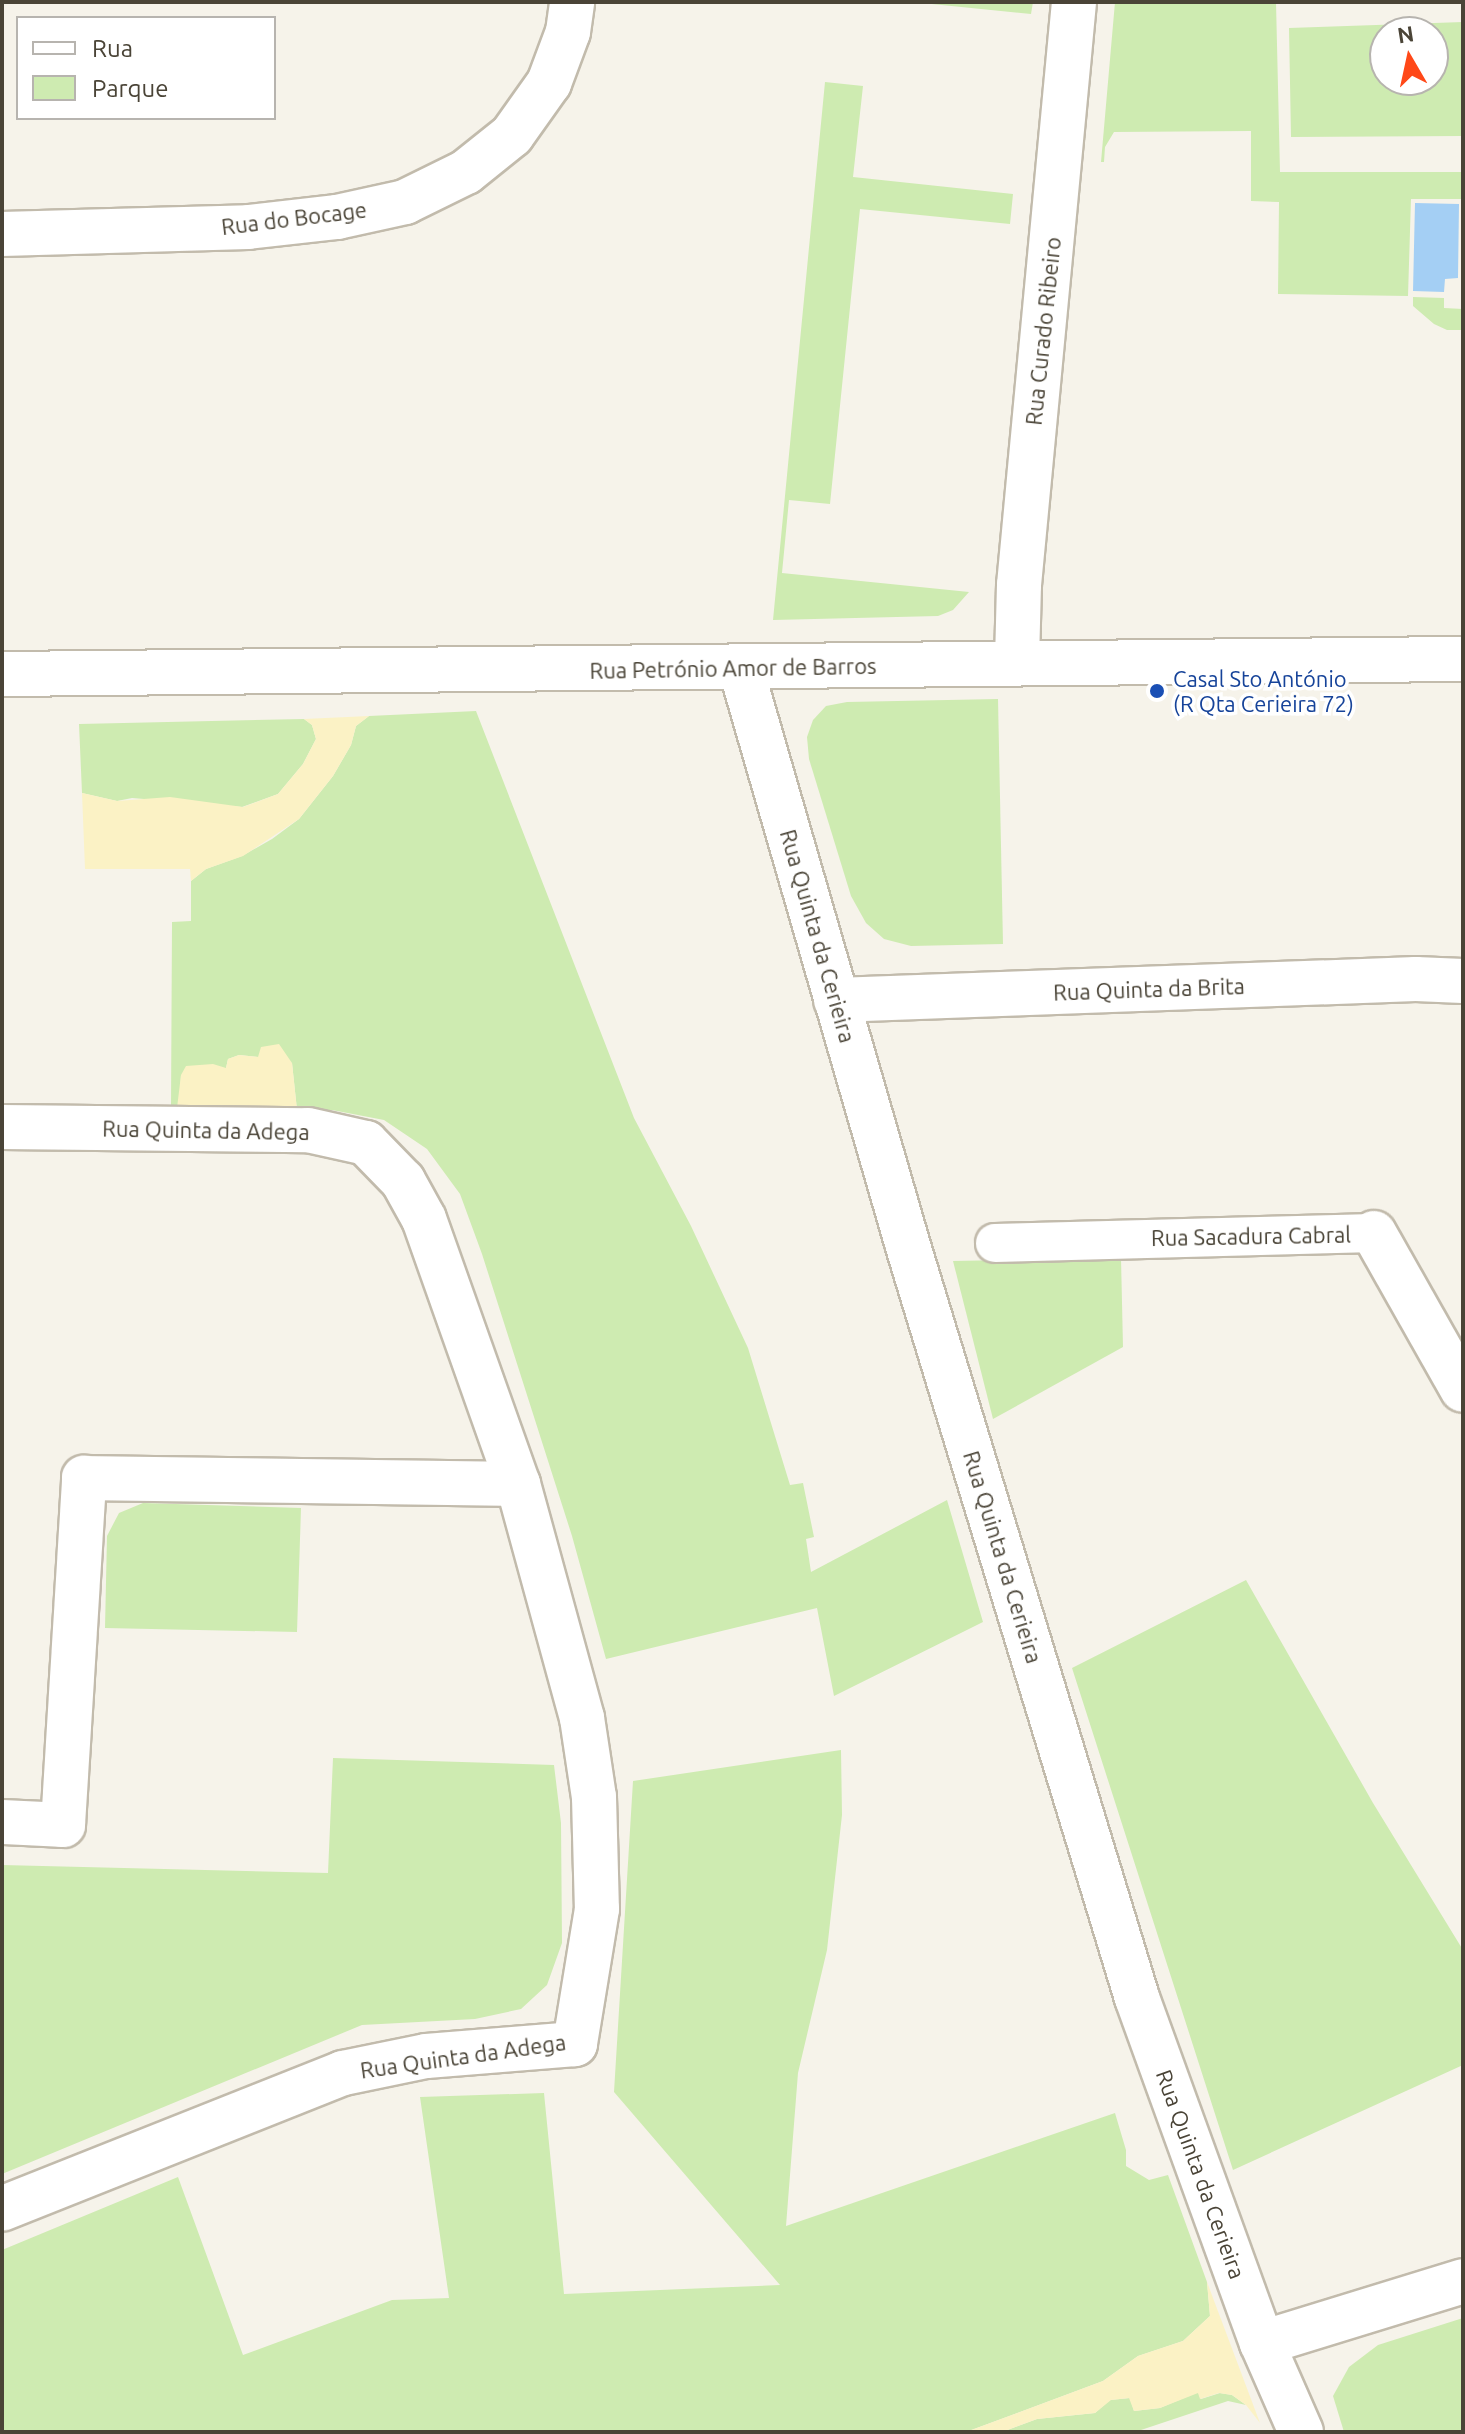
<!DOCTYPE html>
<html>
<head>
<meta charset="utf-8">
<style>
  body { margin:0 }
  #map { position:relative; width:1465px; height:2434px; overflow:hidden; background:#f6f3ea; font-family:Ubuntu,sans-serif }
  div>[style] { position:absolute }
  .green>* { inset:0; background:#ceebb1 }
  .sand>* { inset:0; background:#fbf2c5 }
  .water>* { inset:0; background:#a4cff4 }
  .roads { filter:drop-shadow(2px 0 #c2bbac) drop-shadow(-2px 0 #c2bbac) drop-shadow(0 2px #c2bbac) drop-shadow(0 -2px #c2bbac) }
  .pedestrian>* { height:38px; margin:-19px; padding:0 19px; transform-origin:19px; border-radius:19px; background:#fff }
  .minor>* { height:44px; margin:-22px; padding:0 22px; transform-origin:22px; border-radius:22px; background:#fff }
  .tertiary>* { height:44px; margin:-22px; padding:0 22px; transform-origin:22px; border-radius:22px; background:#fff }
  .dots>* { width:22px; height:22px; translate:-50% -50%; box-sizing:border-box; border:4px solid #fff; border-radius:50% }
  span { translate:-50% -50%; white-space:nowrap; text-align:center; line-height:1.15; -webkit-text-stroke:7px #fff; paint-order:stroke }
  .street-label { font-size:22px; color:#4a4437 }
  .transit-label { font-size:22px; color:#164399 }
  .left { translate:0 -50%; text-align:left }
  .frame { position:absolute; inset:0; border:4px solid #4a4437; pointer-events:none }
  .legend { position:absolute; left:16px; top:16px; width:260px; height:104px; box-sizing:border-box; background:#fff; border:2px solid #b7b4af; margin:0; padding:10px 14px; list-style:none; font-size:24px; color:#4a4437 }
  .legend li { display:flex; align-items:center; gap:16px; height:40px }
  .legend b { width:40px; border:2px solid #b7b4af }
  .north { position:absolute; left:1369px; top:16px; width:80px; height:80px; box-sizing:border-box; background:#fff; border:2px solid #b7b4af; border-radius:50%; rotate:351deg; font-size:22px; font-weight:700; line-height:32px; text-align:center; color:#4a4437 }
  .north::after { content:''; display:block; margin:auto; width:28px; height:36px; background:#ff4818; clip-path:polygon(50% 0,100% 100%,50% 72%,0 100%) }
</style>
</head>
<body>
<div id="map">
  <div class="green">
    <i style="clip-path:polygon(912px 2px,1033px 2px,1031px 14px)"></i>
    <i style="clip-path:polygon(1115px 2px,1276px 2px,1280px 172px,1463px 172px,1463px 199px,1411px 199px,1408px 296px,1278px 294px,1279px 202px,1251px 201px,1251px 131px,1114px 132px,1105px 147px,1104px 162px,1101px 162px)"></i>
    <i style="clip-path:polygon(evenodd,1463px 22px,1463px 136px,1291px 137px,1289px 28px,1463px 22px,1385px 32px,1433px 32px,1433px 80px,1385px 80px,1385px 32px)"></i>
    <i style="clip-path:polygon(825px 82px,863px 86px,853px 177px,1013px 194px,1010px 224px,860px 209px,830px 504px,789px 500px,782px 573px,969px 592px,953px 610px,938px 616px,773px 620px)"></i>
    <i style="clip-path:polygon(1413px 297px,1444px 298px,1444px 308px,1463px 309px,1463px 330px,1447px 330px,1434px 324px,1413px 306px)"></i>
    <i style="clip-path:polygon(998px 699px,1003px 944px,911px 946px,884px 939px,866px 923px,851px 896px,809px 759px,807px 737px,813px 720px,826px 706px,847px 702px)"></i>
    <i style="clip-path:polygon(476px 711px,634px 1118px,691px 1226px,748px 1348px,790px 1485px,803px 1483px,814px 1537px,806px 1539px,811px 1572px,947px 1500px,983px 1622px,834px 1696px,817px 1608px,606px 1659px,572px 1536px,482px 1254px,460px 1194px,427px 1149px,384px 1120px,332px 1110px,297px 1110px,292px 1063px,258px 1057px,239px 1055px,228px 1059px,226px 1068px,181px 1075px,180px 1099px,177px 1108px,171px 1108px,172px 922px,191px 921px,191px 881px,206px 869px,242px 856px,272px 839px,299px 819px,333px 776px,351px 745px,356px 726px,369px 716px)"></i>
    <i style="clip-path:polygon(304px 719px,312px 725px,316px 739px,303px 764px,278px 794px,242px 807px,132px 798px,117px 801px,82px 793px,79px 724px)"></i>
    <i style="clip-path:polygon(1121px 1258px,1123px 1347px,993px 1419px,953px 1261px)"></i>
    <i style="clip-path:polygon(143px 1503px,301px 1508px,297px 1632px,105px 1628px,107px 1536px,119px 1513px)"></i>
    <i style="clip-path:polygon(1246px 1580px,1373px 1803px,1463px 1950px,1463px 2065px,1233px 2170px,1072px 1668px)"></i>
    <i style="clip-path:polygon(841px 1750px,842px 1815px,827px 1950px,798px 2073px,786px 2226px,1115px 2113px,1126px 2150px,1126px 2166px,1149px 2180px,1168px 2175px,1207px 2282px,1210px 2316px,1183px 2341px,1138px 2356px,1103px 2381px,966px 2432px,2px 2432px,2px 2250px,178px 2177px,243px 2355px,392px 2300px,449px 2298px,420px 2097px,544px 2093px,564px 2294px,780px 2285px,614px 2092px,633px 1781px)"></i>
    <i style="clip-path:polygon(333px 1758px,554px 1765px,561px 1823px,562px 1943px,547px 1985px,521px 2009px,475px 2019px,362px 2025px,2px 2174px,2px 1865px,328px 1873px)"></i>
    <i style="clip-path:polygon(1463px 2318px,1463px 2432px,1344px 2432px,1333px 2396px,1349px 2367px,1378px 2345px)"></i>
    <i style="clip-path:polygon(1198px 2392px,1201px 2399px,1220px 2393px,1232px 2395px,1246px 2405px,1228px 2401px,1135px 2432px,1002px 2432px,1037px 2419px,1095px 2413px,1110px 2400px,1130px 2398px,1134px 2411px,1160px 2408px)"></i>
  </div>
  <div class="sand">
    <i style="clip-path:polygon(369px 716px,356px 726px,351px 745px,333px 776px,299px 819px,243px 856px,206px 869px,191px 881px,190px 869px,85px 869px,82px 793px,117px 801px,170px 797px,243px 807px,278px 794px,303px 764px,316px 739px,312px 725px,304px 719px)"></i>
    <i style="clip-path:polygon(279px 1044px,292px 1063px,297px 1110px,177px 1108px,181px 1075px,186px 1066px,213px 1064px,226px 1068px,228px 1059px,239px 1055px,258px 1057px,261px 1047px)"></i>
    <i style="clip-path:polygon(1207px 2282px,1260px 2423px,1246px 2405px,1232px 2395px,1219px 2393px,1200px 2399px,1198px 2393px,1160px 2408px,1134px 2411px,1129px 2398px,1111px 2400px,1095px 2413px,1037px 2419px,1002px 2432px,966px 2432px,1103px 2381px,1138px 2356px,1183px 2341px,1210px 2316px)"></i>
  </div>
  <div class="water">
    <i style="clip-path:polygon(1415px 203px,1459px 204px,1458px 278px,1445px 279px,1444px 292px,1413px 291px)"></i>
  </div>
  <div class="roads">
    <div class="pedestrian">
      <i style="left:995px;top:1243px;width:379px;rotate:-1.5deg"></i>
    </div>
    <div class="minor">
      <i style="left:2px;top:234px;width:246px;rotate:-1.6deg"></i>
      <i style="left:248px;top:227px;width:90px;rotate:-6.4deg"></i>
      <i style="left:337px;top:217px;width:70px;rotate:-12.4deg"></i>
      <i style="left:405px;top:202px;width:68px;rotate:-26.2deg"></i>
      <i style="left:466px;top:172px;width:59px;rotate:-38.8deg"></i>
      <i style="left:512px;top:135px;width:64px;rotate:-54.6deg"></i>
      <i style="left:549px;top:83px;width:54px;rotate:-69.6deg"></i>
      <i style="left:568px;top:32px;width:30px;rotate:-82deg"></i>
      <i style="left:1017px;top:661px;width:76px;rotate:-88.5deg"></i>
      <i style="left:1019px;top:585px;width:586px;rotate:-84.61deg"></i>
      <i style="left:741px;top:669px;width:601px;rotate:73.86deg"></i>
      <i style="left:908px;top:1246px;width:786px;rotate:73.06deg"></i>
      <i style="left:1137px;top:1998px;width:367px;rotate:70.1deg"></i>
      <i style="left:1262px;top:2343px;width:97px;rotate:66.3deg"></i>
      <i style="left:836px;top:1000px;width:580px;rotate:-2.07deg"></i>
      <i style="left:1416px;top:979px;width:47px;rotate:2.4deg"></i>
      <i style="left:2px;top:1127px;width:306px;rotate:0.6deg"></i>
      <i style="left:308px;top:1130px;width:59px;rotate:12.6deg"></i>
      <i style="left:366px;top:1143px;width:53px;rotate:45.8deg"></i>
      <i style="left:403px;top:1181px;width:43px;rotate:61.1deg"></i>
      <i style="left:424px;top:1219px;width:281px;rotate:70.5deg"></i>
      <i style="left:1374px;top:1233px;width:180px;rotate:60.5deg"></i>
      <i style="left:2px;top:1822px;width:61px;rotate:2.8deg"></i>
      <i style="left:63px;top:1825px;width:348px;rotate:-86.5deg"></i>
      <i style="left:84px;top:1478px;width:434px;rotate:0.8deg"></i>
      <i style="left:518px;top:1484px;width:243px;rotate:74.7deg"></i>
      <i style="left:582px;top:1718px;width:80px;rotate:81.4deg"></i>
      <i style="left:594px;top:1797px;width:112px;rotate:88.5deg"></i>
      <i style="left:597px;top:1909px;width:137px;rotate:99.3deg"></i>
      <i style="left:575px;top:2044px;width:149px;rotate:175.4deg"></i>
      <i style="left:426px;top:2056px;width:85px;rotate:168.4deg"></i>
      <i style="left:343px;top:2073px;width:367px;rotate:158.3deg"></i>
      <i style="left:1262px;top:2343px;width:210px;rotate:-17.1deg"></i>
    </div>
    <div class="tertiary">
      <i style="left:2px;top:674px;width:1461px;rotate:-0.59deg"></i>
    </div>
  </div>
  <div class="dots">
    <i style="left:1157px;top:691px;background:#1a4fb4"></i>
  </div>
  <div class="street-label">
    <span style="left:294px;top:218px;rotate:-7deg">Rua do Bocage</span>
    <span style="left:1043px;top:331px;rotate:-84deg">Rua Curado Ribeiro</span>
    <span style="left:733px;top:668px;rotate:-1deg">Rua Petrónio Amor de Barros</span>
    <span style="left:818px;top:936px;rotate:74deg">Rua Quinta da Cerieira</span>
    <span style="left:1149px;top:989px;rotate:-2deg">Rua Quinta da Brita</span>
    <span style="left:206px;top:1130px;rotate:1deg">Rua Quinta da Adega</span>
    <span style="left:1251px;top:1236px;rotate:-1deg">Rua Sacadura Cabral</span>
    <span style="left:1003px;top:1557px;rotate:73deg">Rua Quinta da Cerieira</span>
    <span style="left:463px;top:2056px;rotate:-8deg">Rua Quinta da Adega</span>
    <span style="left:1201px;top:2174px;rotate:70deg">Rua Quinta da Cerieira</span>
  </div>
  <div class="transit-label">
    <span class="left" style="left:1173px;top:691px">Casal Sto António<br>(R Qta Cerieira 72)</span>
  </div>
  <div class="frame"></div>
  <ul class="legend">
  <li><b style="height:10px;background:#fff"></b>Rua</li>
  <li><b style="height:22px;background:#ceebb1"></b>Parque</li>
  </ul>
  <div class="north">N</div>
</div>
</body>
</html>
